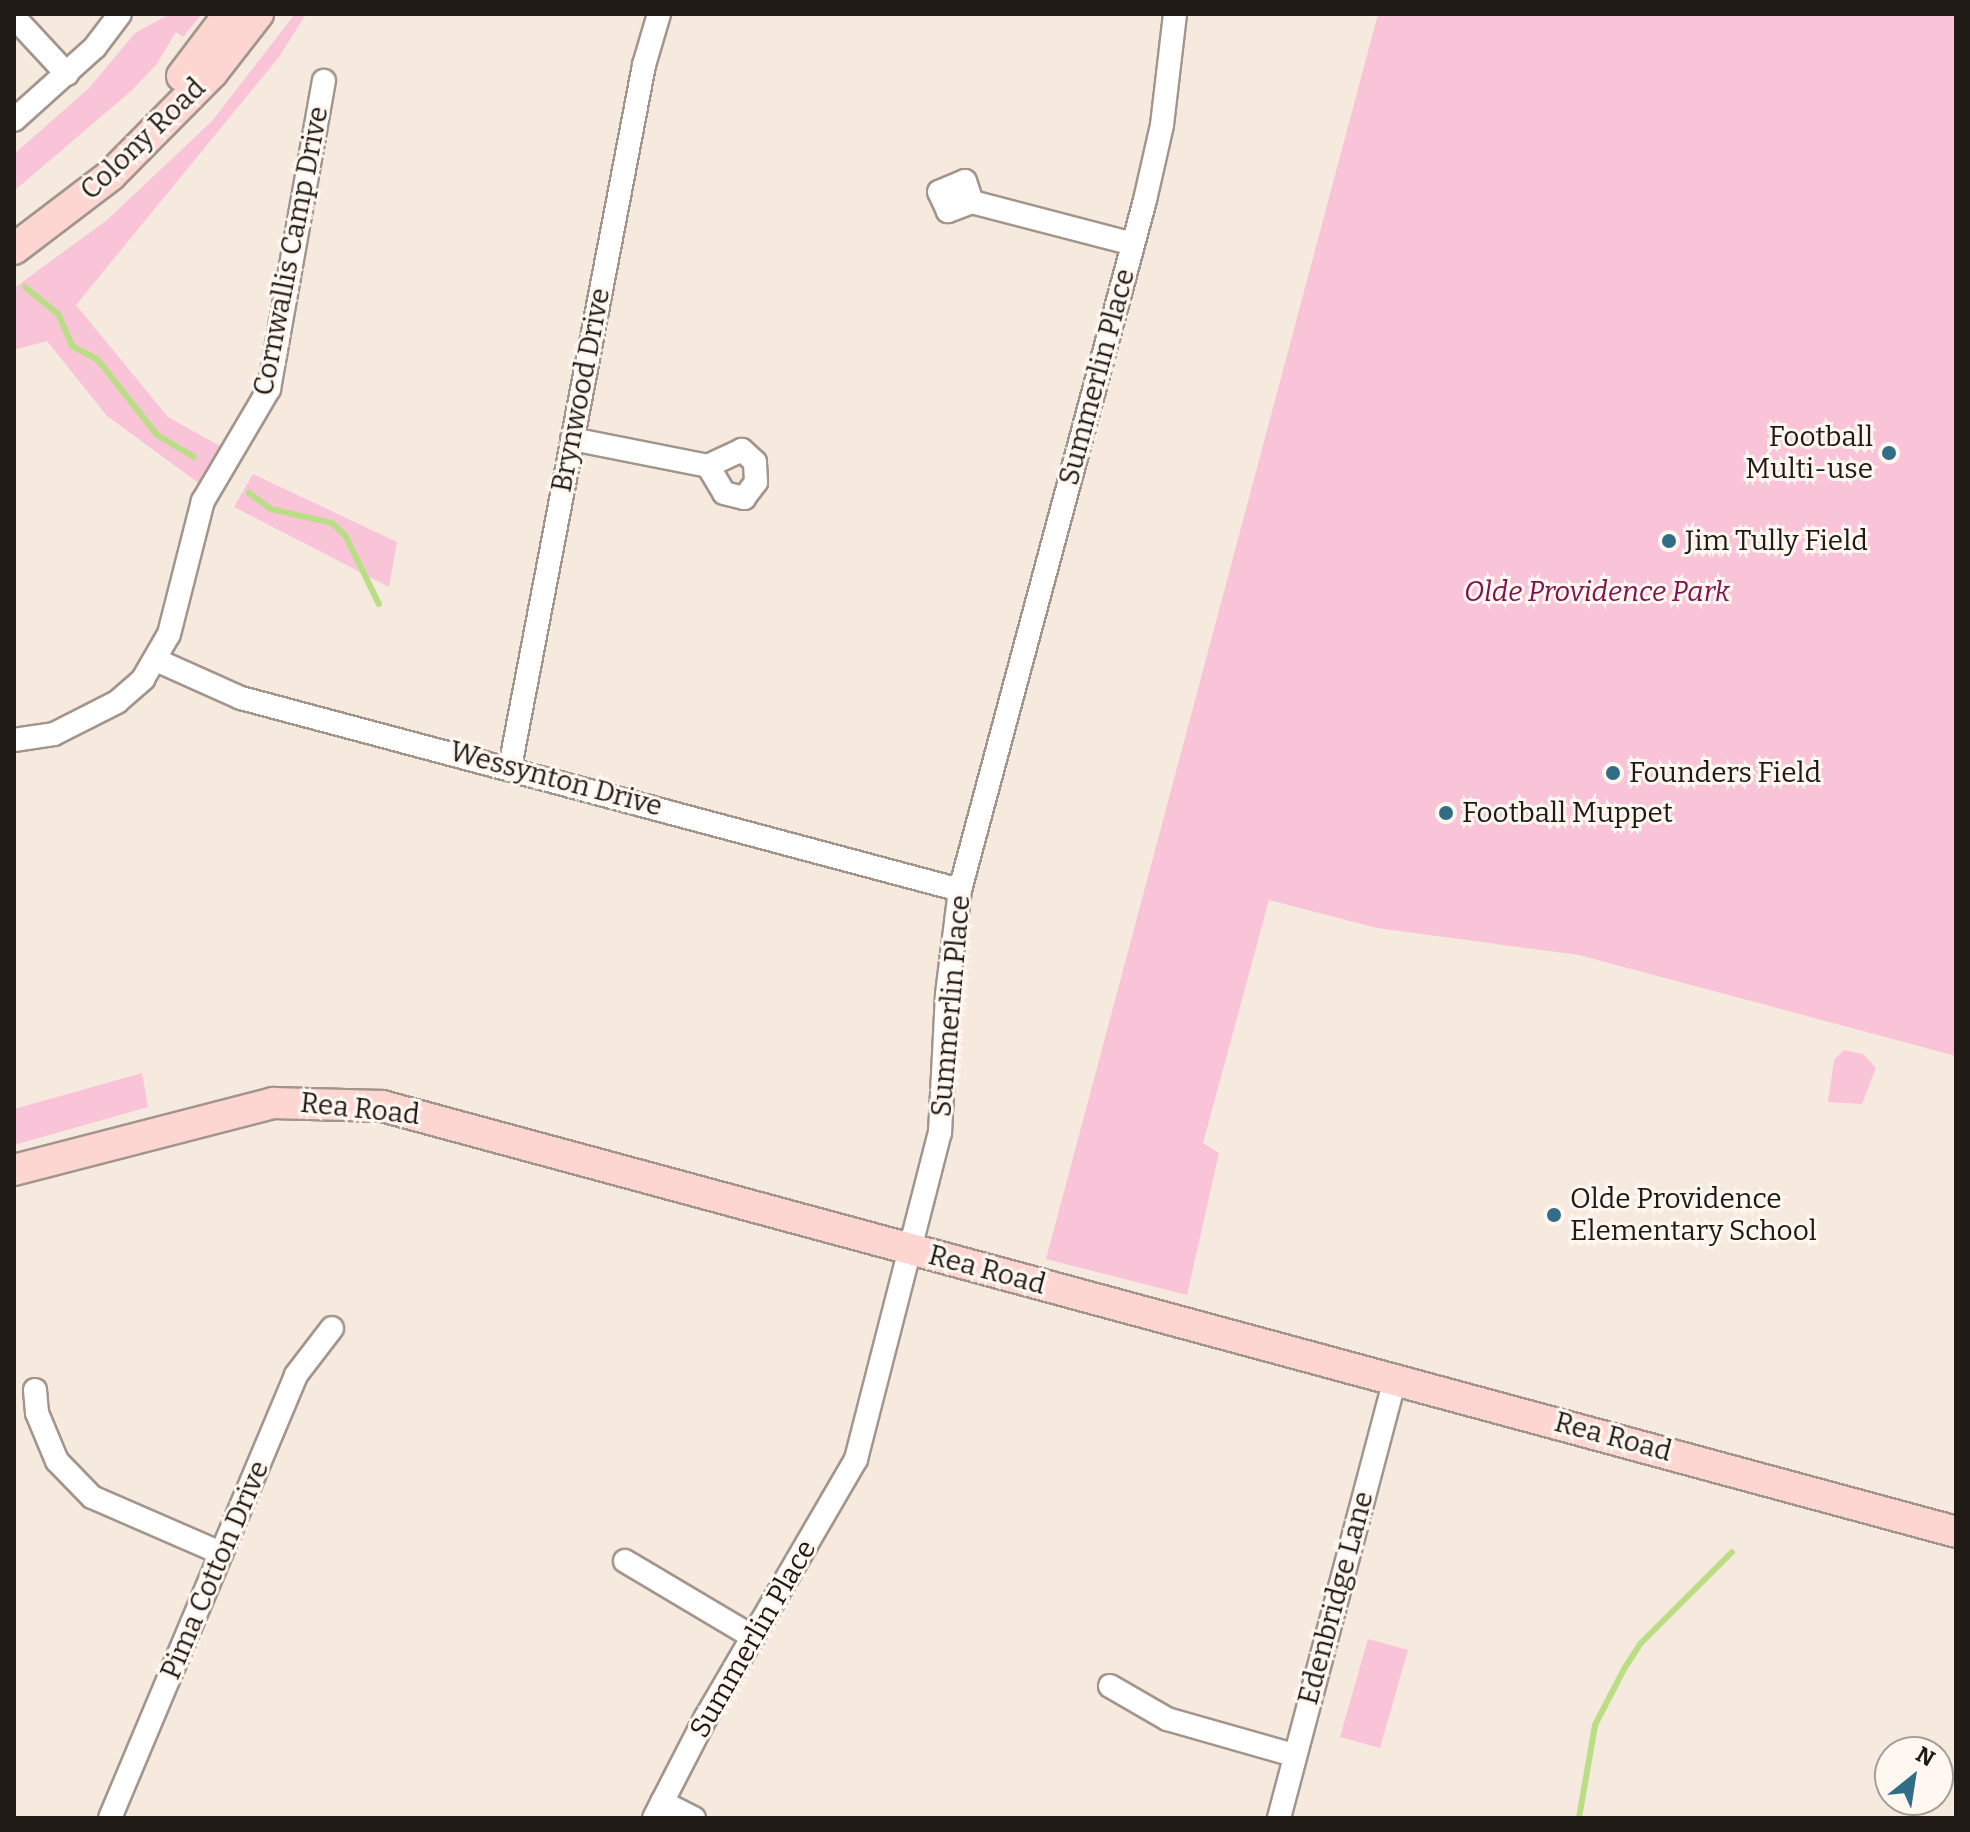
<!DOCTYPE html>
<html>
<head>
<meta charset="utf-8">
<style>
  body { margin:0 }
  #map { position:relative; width:1970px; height:1832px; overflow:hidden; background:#f6e9de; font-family:Bitter,serif }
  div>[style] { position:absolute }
  .green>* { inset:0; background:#fac4d8 }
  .stream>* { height:6px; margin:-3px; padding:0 3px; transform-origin:3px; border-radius:3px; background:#bade85 }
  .roads { filter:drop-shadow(2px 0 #a2958c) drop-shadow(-2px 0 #a2958c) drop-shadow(0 2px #a2958c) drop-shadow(0 -2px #a2958c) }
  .minor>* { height:22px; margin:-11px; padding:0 11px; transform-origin:11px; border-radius:11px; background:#fff }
  .secondary>* { height:30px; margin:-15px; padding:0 15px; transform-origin:15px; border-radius:15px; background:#fdd6d2 }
  .dots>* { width:22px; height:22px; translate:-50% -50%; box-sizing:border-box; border:4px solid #fff7f0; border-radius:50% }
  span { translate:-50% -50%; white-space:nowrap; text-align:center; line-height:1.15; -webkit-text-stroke:6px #fff7f0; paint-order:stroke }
  .street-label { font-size:28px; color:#1f1a16 }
  .poi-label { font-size:28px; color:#1f1a16 }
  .right { translate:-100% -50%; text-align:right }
  .left { translate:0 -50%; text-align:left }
  .park-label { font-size:28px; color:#82124d; font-style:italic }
  .frame { position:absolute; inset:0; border:16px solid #1f1a16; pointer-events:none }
  .north { position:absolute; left:1874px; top:1736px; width:80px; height:80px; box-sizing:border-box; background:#fff7f0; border:2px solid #a59f99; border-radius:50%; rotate:30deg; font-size:22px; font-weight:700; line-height:32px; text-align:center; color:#1f1a16 }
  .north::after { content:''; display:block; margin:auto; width:28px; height:36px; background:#316d84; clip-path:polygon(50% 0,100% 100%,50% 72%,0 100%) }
</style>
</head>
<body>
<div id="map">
  <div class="green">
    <i style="clip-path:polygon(170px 14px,202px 14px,183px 37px,176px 32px,156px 65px,131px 91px,14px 191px,14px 154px,89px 88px,135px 33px)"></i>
    <i style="clip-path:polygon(295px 14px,306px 14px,279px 57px,76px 305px,168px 417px,227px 450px,204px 487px,107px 416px,47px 341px,14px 350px,14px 288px,107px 220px,212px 121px)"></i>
    <i style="clip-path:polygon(1378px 14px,1956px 14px,1956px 1056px,1579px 955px,1377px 928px,1269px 900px,1203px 1143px,1219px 1153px,1187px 1295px,1046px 1259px)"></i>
    <i style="clip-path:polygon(253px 474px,397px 542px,389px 587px,234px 507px)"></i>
    <i style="clip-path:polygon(1844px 1050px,1863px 1054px,1876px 1068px,1862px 1104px,1828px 1102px,1834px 1060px)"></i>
    <i style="clip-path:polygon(142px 1073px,148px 1107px,14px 1145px,14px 1109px)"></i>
    <i style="clip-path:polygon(1368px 1639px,1408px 1650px,1380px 1748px,1340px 1737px)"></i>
  </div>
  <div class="stream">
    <i style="left:25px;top:287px;width:43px;rotate:39.3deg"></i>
    <i style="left:58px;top:314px;width:35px;rotate:66deg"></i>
    <i style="left:72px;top:346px;width:30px;rotate:28deg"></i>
    <i style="left:98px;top:360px;width:95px;rotate:51.8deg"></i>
    <i style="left:157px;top:435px;width:43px;rotate:30.7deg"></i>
    <i style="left:249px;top:493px;width:27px;rotate:36deg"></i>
    <i style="left:271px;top:509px;width:63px;rotate:12.9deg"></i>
    <i style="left:332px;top:523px;width:18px;rotate:43deg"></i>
    <i style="left:345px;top:535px;width:77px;rotate:63.8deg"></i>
    <i style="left:1579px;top:1818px;width:94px;rotate:-80.2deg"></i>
    <i style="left:1595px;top:1725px;width:63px;rotate:-62.6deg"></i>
    <i style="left:1624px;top:1669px;width:30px;rotate:-57deg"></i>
    <i style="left:1640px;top:1644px;width:130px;rotate:-45deg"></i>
  </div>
  <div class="roads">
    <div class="minor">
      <i style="left:14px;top:17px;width:78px;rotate:47.1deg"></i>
      <i style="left:14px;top:120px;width:109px;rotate:-42deg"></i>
      <i style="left:95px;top:47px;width:41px;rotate:-52.9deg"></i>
      <i style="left:972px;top:202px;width:26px;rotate:159deg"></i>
      <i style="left:948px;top:211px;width:21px;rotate:-115deg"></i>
      <i style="left:939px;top:192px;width:28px;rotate:-23deg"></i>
      <i style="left:965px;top:181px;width:22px;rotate:72deg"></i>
      <i style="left:972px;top:202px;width:166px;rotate:14.6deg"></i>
      <i style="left:572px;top:439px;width:139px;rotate:11.2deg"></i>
      <i style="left:708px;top:466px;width:31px;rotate:59deg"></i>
      <i style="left:724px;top:493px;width:21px;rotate:14deg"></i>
      <i style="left:744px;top:498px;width:20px;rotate:-53deg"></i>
      <i style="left:756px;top:482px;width:20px;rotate:-93deg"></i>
      <i style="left:755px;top:462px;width:18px;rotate:-137deg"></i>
      <i style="left:742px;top:450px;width:38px;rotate:155deg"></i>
      <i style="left:156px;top:660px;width:93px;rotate:24.1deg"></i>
      <i style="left:241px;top:698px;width:744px;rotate:14.95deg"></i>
      <i style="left:14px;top:740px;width:40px;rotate:-8.5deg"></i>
      <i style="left:54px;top:734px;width:71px;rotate:-26.9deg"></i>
      <i style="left:117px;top:702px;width:35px;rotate:-41deg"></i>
      <i style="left:143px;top:679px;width:52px;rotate:-60deg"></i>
      <i style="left:169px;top:634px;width:137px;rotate:-75.7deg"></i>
      <i style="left:203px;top:501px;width:130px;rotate:-59.5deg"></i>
      <i style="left:269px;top:389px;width:313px;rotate:-79.9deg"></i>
      <i style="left:510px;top:767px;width:715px;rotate:-79.19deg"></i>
      <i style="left:644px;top:65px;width:53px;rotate:-73.6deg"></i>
      <i style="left:35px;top:1390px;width:23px;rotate:85deg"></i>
      <i style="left:37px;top:1413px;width:52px;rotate:67.4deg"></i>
      <i style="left:57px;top:1461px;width:50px;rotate:45.8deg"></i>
      <i style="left:92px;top:1497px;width:141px;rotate:23.5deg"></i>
      <i style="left:625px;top:1561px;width:149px;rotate:30.7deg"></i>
      <i style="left:1110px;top:1686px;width:66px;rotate:30.1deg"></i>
      <i style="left:1167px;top:1719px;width:131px;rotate:15.9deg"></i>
      <i style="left:662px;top:1802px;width:36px;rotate:27deg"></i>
      <i style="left:110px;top:1818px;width:480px;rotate:-67.2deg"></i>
      <i style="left:296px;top:1375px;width:59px;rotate:-52.5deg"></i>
      <i style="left:654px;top:1818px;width:114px;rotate:-62.8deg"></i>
      <i style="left:706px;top:1717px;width:298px;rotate:-59.8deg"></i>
      <i style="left:856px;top:1459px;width:337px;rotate:-75.6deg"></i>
      <i style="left:940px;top:1133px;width:139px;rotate:-87.1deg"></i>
      <i style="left:947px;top:994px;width:105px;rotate:-82.9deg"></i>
      <i style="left:960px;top:890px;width:714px;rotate:-74.99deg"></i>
      <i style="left:1145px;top:200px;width:77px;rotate:-77.2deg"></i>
      <i style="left:1162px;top:125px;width:112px;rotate:-83.3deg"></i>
      <i style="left:1279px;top:1818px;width:455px;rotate:-75.2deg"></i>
    </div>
    <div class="secondary">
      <i style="left:182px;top:76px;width:78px;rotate:-52.8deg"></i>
      <i style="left:14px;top:249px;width:122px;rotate:-37.3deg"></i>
      <i style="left:111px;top:175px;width:144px;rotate:-45.3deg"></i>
      <i style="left:212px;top:73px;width:75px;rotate:-52.1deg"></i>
      <i style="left:14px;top:1170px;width:268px;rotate:-14.5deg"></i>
      <i style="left:273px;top:1103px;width:109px;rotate:1.6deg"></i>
      <i style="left:382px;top:1106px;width:1631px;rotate:15.14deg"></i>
    </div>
  </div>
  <div class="dots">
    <i style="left:1889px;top:453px;background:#316d84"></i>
    <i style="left:1669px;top:541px;background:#316d84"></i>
    <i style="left:1613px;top:773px;background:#316d84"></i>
    <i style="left:1446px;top:813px;background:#316d84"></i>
    <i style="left:1554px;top:1215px;background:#316d84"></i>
  </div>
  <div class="street-label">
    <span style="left:143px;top:139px;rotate:-44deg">Colony Road</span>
    <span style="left:291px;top:251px;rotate:-79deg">Cornwallis Camp Drive</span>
    <span style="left:1097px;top:377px;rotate:-75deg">Summerlin Place</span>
    <span style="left:581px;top:390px;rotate:-79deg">Brynwood Drive</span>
    <span style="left:556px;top:779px;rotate:15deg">Wessynton Drive</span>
    <span style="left:951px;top:1006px;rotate:-85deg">Summerlin Place</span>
    <span style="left:360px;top:1109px;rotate:6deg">Rea Road</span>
    <span style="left:987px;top:1270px;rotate:15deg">Rea Road</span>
    <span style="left:1613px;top:1437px;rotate:15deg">Rea Road</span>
    <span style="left:215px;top:1570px;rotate:-67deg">Pima Cotton Drive</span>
    <span style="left:1336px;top:1598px;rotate:-75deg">Edenbridge Lane</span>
    <span style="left:753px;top:1639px;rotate:-60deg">Summerlin Place</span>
  </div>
  <div class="poi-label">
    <span class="right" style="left:1873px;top:453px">Football<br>Multi-use</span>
    <span class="left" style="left:1685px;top:541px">Jim Tully Field</span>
    <span class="left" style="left:1629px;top:773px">Founders Field</span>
    <span class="left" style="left:1462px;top:813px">Football Muppet</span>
    <span class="left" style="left:1570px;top:1215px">Olde Providence<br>Elementary School</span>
  </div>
  <div class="park-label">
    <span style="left:1597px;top:592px">Olde Providence Park</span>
  </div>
  <div class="frame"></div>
  <div class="north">N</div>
</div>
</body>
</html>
